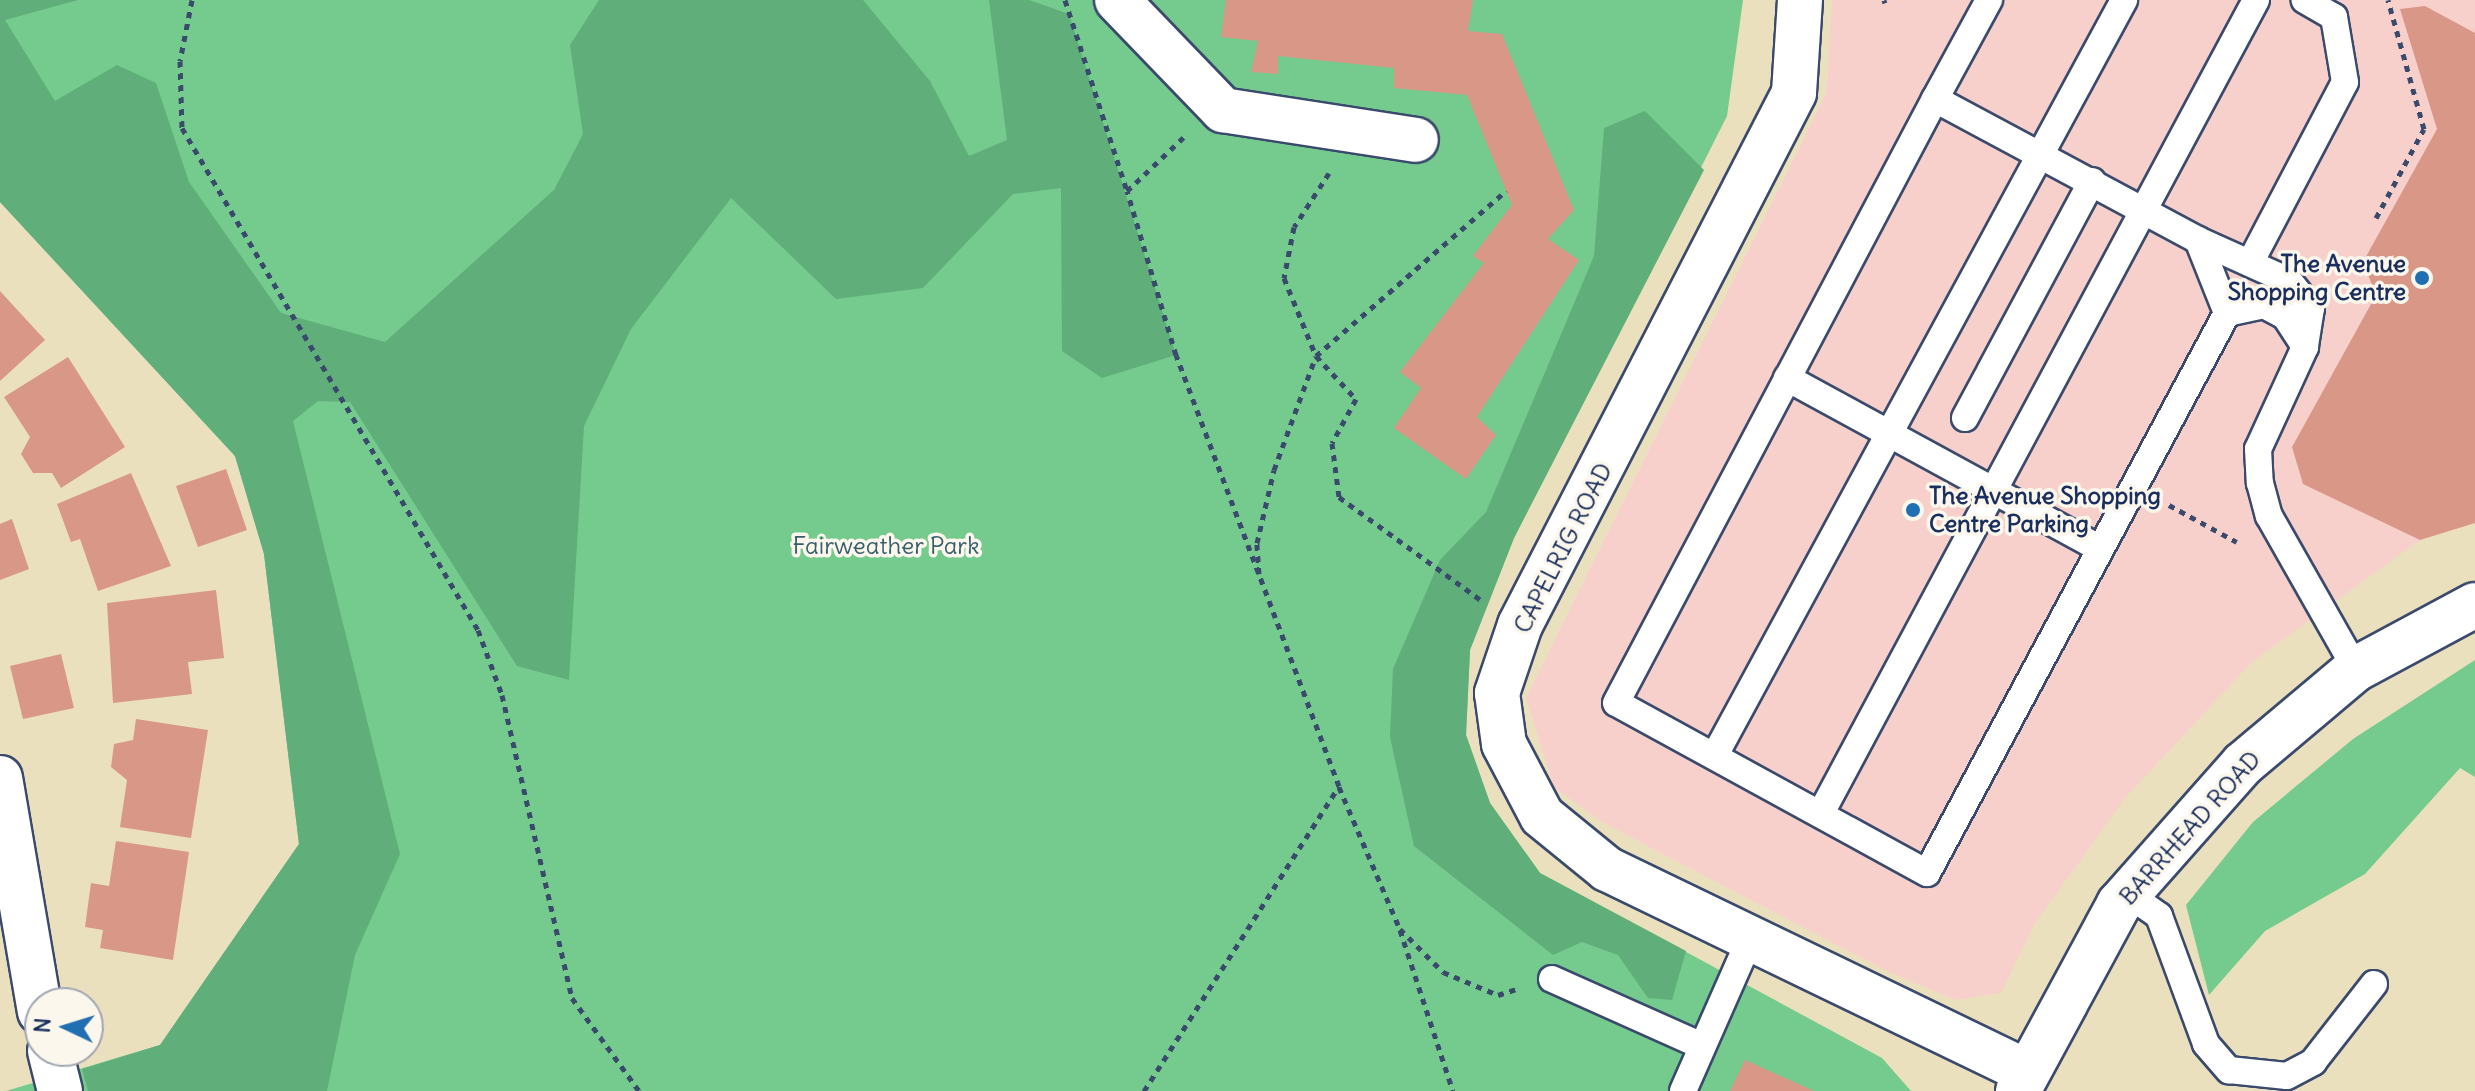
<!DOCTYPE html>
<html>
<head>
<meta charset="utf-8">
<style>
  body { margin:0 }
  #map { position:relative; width:2475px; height:1091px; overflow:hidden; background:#eae0bd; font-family:Delius,sans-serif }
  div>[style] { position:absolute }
  .built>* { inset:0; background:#f7d0cc }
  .green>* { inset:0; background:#75ca8e }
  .forest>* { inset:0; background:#60ae79 }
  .building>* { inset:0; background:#d99788 }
  .path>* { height:5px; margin-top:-2.5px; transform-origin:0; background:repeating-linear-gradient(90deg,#3a4a6c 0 6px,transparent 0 12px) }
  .roads { filter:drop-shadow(2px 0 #3a4a6c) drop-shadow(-2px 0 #3a4a6c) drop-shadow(0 2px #3a4a6c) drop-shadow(0 -2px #3a4a6c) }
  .service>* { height:26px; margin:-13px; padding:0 13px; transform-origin:13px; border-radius:13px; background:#fff }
  .minor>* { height:44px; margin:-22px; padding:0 22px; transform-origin:22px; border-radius:22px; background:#fff }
  .tertiary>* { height:44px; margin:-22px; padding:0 22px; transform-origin:22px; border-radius:22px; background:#fff }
  .dots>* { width:22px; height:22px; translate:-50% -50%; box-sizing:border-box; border:4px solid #fbf7ec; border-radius:50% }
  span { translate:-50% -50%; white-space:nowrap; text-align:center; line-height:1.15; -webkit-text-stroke:7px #fbf7ec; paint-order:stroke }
  .poi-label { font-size:24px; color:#1b2f5e; font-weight:700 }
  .right { translate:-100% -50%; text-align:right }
  .left { translate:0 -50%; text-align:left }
  .park-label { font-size:24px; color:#365e6c }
  .street-label { font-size:24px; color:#1b2f5e }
  .north { position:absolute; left:24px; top:987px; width:80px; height:80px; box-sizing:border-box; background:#fbf7ec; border:2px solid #a1a7b3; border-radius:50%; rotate:274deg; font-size:22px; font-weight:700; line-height:32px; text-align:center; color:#1b2f5e }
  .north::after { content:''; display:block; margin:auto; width:28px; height:36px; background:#1f6fb2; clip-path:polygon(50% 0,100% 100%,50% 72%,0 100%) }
</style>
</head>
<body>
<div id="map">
  <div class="built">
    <i style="clip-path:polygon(1832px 0,2475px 0,2475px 523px,2420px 540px,2252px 662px,2125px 798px,2034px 925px,2001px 993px,1956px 1000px,1891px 973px,1602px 822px,1554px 787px,1526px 698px,1827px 92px)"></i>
  </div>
  <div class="green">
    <i style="clip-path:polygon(0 0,1743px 0,1727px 116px,1514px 538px,1470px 650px,1466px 735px,1490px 803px,1540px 873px,1882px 1058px,1911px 1091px,6px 1091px,160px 1045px,299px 844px,264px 554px,235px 456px,0 202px)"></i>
    <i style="clip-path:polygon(2475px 660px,2475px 777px,2460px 768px,2365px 874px,2265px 931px,2209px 995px,2186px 905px,2253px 822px,2353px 739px)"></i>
  </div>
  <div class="forest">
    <i style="clip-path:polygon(0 0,78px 0,5px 20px,55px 101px,117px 65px,156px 83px,189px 182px,281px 313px,385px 342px,554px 190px,583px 134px,570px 45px,599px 0,863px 0,930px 81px,969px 156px,1007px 140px,989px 0,1029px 0,1069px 14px,1176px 355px,1102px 378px,1062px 351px,1061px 188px,1013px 194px,923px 288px,836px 299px,731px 198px,631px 329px,584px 426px,569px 680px,517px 666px,350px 402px,318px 401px,293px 421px,400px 854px,355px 955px,327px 1091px,88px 1091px,82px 1069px,160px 1045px,299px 844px,264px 554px,235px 456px,0 202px)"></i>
    <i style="clip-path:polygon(1645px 111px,1704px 170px,1514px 538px,1470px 650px,1466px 735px,1490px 803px,1540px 873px,1686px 951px,1672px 1000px,1648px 998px,1618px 955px,1582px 942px,1553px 955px,1414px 846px,1390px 737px,1393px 669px,1440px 560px,1486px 512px,1594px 256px,1604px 128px)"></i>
  </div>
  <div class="building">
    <i style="clip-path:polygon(1226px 0,1473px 0,1468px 31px,1502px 34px,1574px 210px,1548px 239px,1579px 260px,1477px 417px,1496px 435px,1466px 479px,1394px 428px,1421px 388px,1400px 372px,1484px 263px,1473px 256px,1512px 205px,1467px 95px,1394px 88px,1394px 68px,1278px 56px,1278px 74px,1251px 72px,1258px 41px,1221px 37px)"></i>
    <i style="clip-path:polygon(2425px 6px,2475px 33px,2475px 523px,2420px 540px,2303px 484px,2292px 447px,2376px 295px,2363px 262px,2437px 129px,2400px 9px)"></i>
    <i style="clip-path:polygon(0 291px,45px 340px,0 381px)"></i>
    <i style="clip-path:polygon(68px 357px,125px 447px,61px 488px,52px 473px,33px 473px,21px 454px,30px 437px,4px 397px)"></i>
    <i style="clip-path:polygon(226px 469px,247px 530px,198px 547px,176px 486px)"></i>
    <i style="clip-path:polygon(131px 473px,171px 566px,98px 591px,80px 539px,71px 542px,57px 504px)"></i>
    <i style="clip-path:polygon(12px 519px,29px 569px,0 580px,0 524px)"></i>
    <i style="clip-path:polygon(216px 590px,224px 658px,188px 662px,192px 694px,113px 703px,107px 603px)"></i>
    <i style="clip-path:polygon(61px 654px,74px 708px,23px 719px,10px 666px)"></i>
    <i style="clip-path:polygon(136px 719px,208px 730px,191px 838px,120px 827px,127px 780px,111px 767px,114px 744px,133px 740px)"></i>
    <i style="clip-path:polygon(116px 841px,189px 852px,173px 960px,100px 948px,103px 930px,85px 927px,91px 883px,109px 886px)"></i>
    <i style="clip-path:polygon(1745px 1060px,1814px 1091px,1730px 1091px)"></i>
  </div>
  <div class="path">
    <i style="left:192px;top:0;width:62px;rotate:101.1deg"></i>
    <i style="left:180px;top:61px;width:67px;rotate:88.3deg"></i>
    <i style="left:182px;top:128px;width:583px;rotate:59.47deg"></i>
    <i style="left:478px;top:630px;width:69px;rotate:69.7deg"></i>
    <i style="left:502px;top:695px;width:311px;rotate:77deg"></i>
    <i style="left:572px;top:998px;width:115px;rotate:54.2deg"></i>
    <i style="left:1065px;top:0;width:201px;rotate:72deg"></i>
    <i style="left:1884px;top:0;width:3px;rotate:72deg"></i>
    <i style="left:1329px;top:173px;width:64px;rotate:122.9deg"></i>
    <i style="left:1294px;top:227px;width:52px;rotate:101.1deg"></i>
    <i style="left:1284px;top:278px;width:84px;rotate:67.7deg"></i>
    <i style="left:1316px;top:356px;width:59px;rotate:47.1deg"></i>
    <i style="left:1356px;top:399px;width:50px;rotate:118.6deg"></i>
    <i style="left:1332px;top:443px;width:54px;rotate:82.6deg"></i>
    <i style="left:1339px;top:497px;width:177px;rotate:36deg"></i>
    <i style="left:2376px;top:218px;width:101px;rotate:-61.7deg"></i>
    <i style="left:2424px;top:129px;width:134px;rotate:-105.6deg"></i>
    <i style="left:2169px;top:505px;width:77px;rotate:28.6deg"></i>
    <i style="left:1259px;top:574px;width:31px;rotate:-94deg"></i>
    <i style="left:1257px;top:543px;width:75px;rotate:-76.9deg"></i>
    <i style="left:1274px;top:470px;width:121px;rotate:-69.8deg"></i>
    <i style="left:1316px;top:356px;width:252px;rotate:-41deg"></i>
    <i style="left:1339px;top:787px;width:155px;rotate:66.8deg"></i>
    <i style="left:1400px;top:929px;width:61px;rotate:45deg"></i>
    <i style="left:1443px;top:972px;width:60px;rotate:22.7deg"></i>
    <i style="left:1498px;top:995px;width:19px;rotate:-18deg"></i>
    <i style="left:1400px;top:930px;width:169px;rotate:71.8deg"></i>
    <i style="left:1144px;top:1091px;width:362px;rotate:-57.4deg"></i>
    <i style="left:1339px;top:786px;width:461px;rotate:-110.7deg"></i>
    <i style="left:1176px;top:355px;width:171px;rotate:-106.6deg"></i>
    <i style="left:1127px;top:191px;width:80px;rotate:-43.5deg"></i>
  </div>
  <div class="roads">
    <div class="service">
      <i style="left:1935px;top:99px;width:298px;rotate:28.2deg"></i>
      <i style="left:2198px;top:240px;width:79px;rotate:68.3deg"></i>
      <i style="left:2227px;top:313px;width:635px;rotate:118.18deg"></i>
      <i style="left:1927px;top:873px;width:354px;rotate:-151.3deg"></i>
      <i style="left:1616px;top:703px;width:683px;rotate:-62.16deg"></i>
      <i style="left:1935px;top:99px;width:113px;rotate:-61.4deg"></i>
      <i style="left:2198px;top:240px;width:100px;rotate:24.3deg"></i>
      <i style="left:2289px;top:281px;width:35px;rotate:51deg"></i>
      <i style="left:2311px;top:308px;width:39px;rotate:99deg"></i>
      <i style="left:2305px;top:347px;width:112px;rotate:114.7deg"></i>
      <i style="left:2258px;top:449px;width:34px;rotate:87deg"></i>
      <i style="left:2260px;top:483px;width:34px;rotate:75deg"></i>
      <i style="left:2269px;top:516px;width:176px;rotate:60.4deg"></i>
      <i style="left:2250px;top:263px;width:204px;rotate:-62.3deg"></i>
      <i style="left:2345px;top:82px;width:66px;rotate:-99.6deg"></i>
      <i style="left:2334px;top:17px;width:34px;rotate:-150deg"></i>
      <i style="left:2227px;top:313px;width:38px;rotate:-12deg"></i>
      <i style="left:2264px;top:305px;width:24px;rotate:28deg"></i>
      <i style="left:2285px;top:316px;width:37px;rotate:57deg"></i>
      <i style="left:1787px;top:378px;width:355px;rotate:28.6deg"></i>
      <i style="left:1965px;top:418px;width:269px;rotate:-61.8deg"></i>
      <i style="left:1715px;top:755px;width:859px;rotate:-61.55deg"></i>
      <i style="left:1821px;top:813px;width:922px;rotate:-61.85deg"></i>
      <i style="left:2128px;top:894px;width:38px;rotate:35deg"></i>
      <i style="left:2159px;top:916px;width:136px;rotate:69.8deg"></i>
      <i style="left:2206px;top:1044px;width:35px;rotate:49deg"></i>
      <i style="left:2229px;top:1070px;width:58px;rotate:5.9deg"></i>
      <i style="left:2287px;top:1076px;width:30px;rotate:-28deg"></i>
      <i style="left:2313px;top:1062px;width:99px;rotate:-52deg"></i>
      <i style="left:1552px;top:979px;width:164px;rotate:24.1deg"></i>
      <i style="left:1683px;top:1091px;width:166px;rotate:-66.2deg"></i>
    </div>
    <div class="minor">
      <i style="left:1117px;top:0;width:153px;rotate:46.1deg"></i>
      <i style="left:1223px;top:110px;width:195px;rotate:8.8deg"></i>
      <i style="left:0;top:778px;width:237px;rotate:80.3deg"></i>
      <i style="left:50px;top:1051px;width:41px;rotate:76deg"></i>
    </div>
    <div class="tertiary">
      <i style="left:1800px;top:0;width:93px;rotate:93.7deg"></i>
      <i style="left:1794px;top:93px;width:598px;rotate:117.25deg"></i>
      <i style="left:1520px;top:625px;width:72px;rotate:108.7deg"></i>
      <i style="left:1497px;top:693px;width:51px;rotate:82.2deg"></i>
      <i style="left:1504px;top:744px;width:81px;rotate:62.2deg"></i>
      <i style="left:1542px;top:816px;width:84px;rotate:39.2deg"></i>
      <i style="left:1607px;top:869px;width:466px;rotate:25.8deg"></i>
      <i style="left:2018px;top:1091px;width:213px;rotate:-61.6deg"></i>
      <i style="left:2119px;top:904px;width:187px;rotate:-48.5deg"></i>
      <i style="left:2243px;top:764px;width:148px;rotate:-40.1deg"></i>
      <i style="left:2356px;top:669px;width:135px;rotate:-28.3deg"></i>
    </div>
  </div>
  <div class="dots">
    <i style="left:2422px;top:278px;background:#1f6fb2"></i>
    <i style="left:1913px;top:510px;background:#1f6fb2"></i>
  </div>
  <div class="poi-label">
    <span class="right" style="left:2406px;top:278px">The Avenue<br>Shopping Centre</span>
    <span class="left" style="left:1929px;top:510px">The Avenue Shopping<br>Centre Parking</span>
  </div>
  <div class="park-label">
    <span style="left:886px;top:546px">Fairweather Park</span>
  </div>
  <div class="street-label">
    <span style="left:1563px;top:548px;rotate:-63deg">CAPELRIG ROAD</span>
    <span style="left:2190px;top:828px;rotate:-48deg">BARRHEAD ROAD</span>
  </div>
  <div class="north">N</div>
</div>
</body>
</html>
